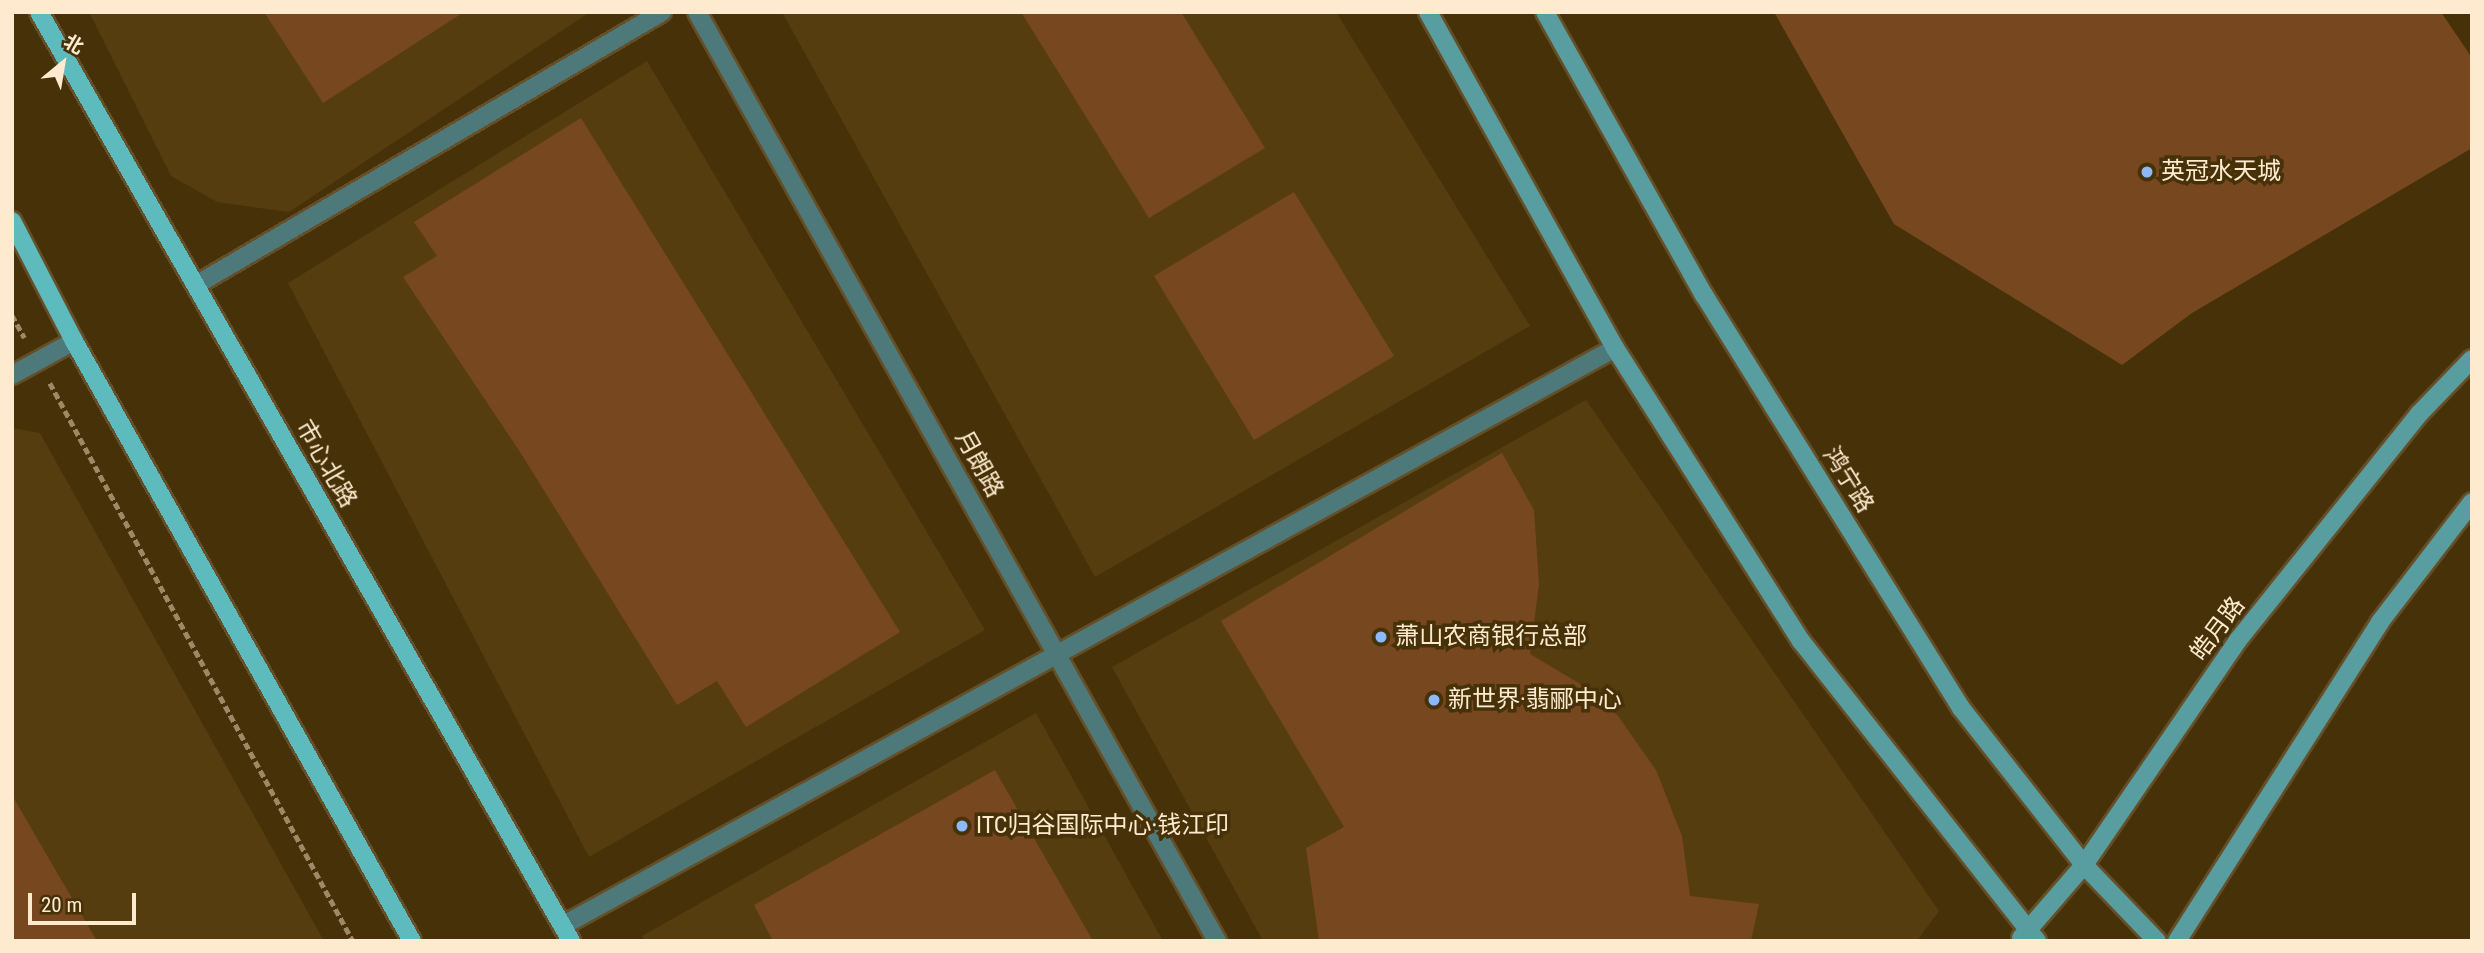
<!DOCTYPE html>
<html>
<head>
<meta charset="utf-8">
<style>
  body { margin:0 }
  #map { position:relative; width:2484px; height:953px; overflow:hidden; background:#473108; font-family:"Roboto Condensed","Noto Sans SC",sans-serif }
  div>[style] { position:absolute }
  .built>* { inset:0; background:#553d0f }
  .building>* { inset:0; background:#774820 }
  .path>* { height:4.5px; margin-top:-2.25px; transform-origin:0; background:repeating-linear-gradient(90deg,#9e8967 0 7px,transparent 0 10.5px) }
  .roads { filter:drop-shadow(2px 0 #644f28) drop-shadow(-2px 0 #644f28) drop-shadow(0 2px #644f28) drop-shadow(0 -2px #644f28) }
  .minor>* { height:18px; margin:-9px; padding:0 9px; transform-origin:9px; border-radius:9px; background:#4e797a }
  .secondary>* { height:18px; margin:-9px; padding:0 9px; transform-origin:9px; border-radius:9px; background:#589ea1 }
  .primary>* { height:18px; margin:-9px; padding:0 9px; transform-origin:9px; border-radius:9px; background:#5dbbbe }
  .dots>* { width:19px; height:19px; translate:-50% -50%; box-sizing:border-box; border:4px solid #473108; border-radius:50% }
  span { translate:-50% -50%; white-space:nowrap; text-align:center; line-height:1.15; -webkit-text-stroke:7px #473108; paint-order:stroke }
  .poi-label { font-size:24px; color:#feebcf }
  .left { translate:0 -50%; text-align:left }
  .street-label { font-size:24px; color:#feebcf }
  .frame { position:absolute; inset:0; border:14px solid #feebcf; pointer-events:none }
  .north { position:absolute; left:28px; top:28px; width:70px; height:70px; -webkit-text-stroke:5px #473108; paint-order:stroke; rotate:30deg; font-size:19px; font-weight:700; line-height:28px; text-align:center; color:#feebcf }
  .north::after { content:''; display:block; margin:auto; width:24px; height:32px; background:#feebcf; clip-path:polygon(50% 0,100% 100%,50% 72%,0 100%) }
  .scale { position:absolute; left:28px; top:893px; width:108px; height:32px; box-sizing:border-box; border:4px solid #feebcf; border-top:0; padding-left:9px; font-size:21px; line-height:24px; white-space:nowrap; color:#feebcf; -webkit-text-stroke:5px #473108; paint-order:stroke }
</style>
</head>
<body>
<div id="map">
  <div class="built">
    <i style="clip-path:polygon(89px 12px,590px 12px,289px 212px,217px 202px,171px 176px)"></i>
    <i style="clip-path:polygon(782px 12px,1336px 12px,1530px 326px,1095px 577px)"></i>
    <i style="clip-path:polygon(647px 61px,985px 630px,589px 857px,288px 283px)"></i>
    <i style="clip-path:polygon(1586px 400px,1939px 911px,1917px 941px,1263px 941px,1112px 667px)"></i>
    <i style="clip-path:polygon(12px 428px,40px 433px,324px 941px,12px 941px)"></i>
    <i style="clip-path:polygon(1036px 713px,1163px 941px,645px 941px,642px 936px)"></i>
  </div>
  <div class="building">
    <i style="clip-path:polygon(264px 12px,464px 12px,323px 103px)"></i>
    <i style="clip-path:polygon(1021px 12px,1181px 12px,1265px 148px,1149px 218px)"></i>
    <i style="clip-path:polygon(1774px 12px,2441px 12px,2472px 58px,2472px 148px,2192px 313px,2122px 365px,1894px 224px)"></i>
    <i style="clip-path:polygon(581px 118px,900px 632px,746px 727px,717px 681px,677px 705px,522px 455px,403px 277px,437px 256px,414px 222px)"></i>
    <i style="clip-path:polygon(1294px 192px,1394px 356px,1254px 440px,1154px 276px)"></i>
    <i style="clip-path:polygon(1502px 453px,1534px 510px,1539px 584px,1530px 654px,1582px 685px,1618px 716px,1656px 770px,1682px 836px,1690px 896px,1759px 904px,1751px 941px,1319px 941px,1306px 848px,1344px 827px,1221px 621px)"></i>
    <i style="clip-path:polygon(995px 770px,1093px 941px,773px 941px,754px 905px)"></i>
    <i style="clip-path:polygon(12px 795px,56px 871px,97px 941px,12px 941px)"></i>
  </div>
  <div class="path">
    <i style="left:12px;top:315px;width:26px;rotate:61deg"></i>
    <i style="left:50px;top:383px;width:635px;rotate:61.5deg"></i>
  </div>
  <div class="roads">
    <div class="minor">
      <i style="left:697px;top:12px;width:1065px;rotate:60.76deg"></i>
      <i style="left:196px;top:285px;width:540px;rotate:-30.36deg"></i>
      <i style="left:12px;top:375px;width:71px;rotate:-28.7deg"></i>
      <i style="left:562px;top:926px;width:1201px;rotate:-28.76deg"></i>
    </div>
    <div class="secondary">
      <i style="left:1428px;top:12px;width:385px;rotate:60.9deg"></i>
      <i style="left:1615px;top:348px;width:347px;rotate:57.6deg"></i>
      <i style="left:1801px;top:641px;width:382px;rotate:51.8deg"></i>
      <i style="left:1545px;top:12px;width:325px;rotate:60.7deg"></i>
      <i style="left:1704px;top:295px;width:486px;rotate:58.1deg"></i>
      <i style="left:1961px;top:708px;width:199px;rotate:51.9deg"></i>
      <i style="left:2084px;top:865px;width:105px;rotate:46.2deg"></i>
      <i style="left:2021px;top:938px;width:96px;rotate:-49.2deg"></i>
      <i style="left:2084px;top:865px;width:273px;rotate:-55.6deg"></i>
      <i style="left:2238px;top:640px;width:290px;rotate:-51.3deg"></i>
      <i style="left:2419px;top:414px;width:76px;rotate:-46.1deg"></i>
      <i style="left:2177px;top:941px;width:378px;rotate:-57.5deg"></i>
      <i style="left:2380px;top:622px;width:151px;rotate:-52.5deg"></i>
    </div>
    <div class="primary">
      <i style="left:39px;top:12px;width:1071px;rotate:60.2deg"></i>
      <i style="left:12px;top:221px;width:135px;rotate:62.7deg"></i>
      <i style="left:74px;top:341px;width:689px;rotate:60.61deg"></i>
    </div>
  </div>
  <div class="dots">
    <i style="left:2147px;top:172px;background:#8cb9fc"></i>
    <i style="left:1381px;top:637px;background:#8cb9fc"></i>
    <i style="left:1434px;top:700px;background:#8cb9fc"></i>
    <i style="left:962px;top:826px;background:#8cb9fc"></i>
  </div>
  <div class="poi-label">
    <span class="left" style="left:2161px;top:172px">英冠水天城</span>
    <span class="left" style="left:1395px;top:637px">萧山农商银行总部</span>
    <span class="left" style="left:1448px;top:700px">新世界·翡郦中心</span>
    <span class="left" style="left:976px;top:826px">ITC归谷国际中心·钱江印</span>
  </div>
  <div class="street-label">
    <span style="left:326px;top:464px;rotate:60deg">市心北路</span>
    <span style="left:979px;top:464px;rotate:61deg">月朗路</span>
    <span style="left:1848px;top:480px;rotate:58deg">鸿宁路</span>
    <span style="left:2218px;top:629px;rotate:-53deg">皓月路</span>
  </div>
  <div class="frame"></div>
  <div class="north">北</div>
  <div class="scale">20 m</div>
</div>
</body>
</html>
